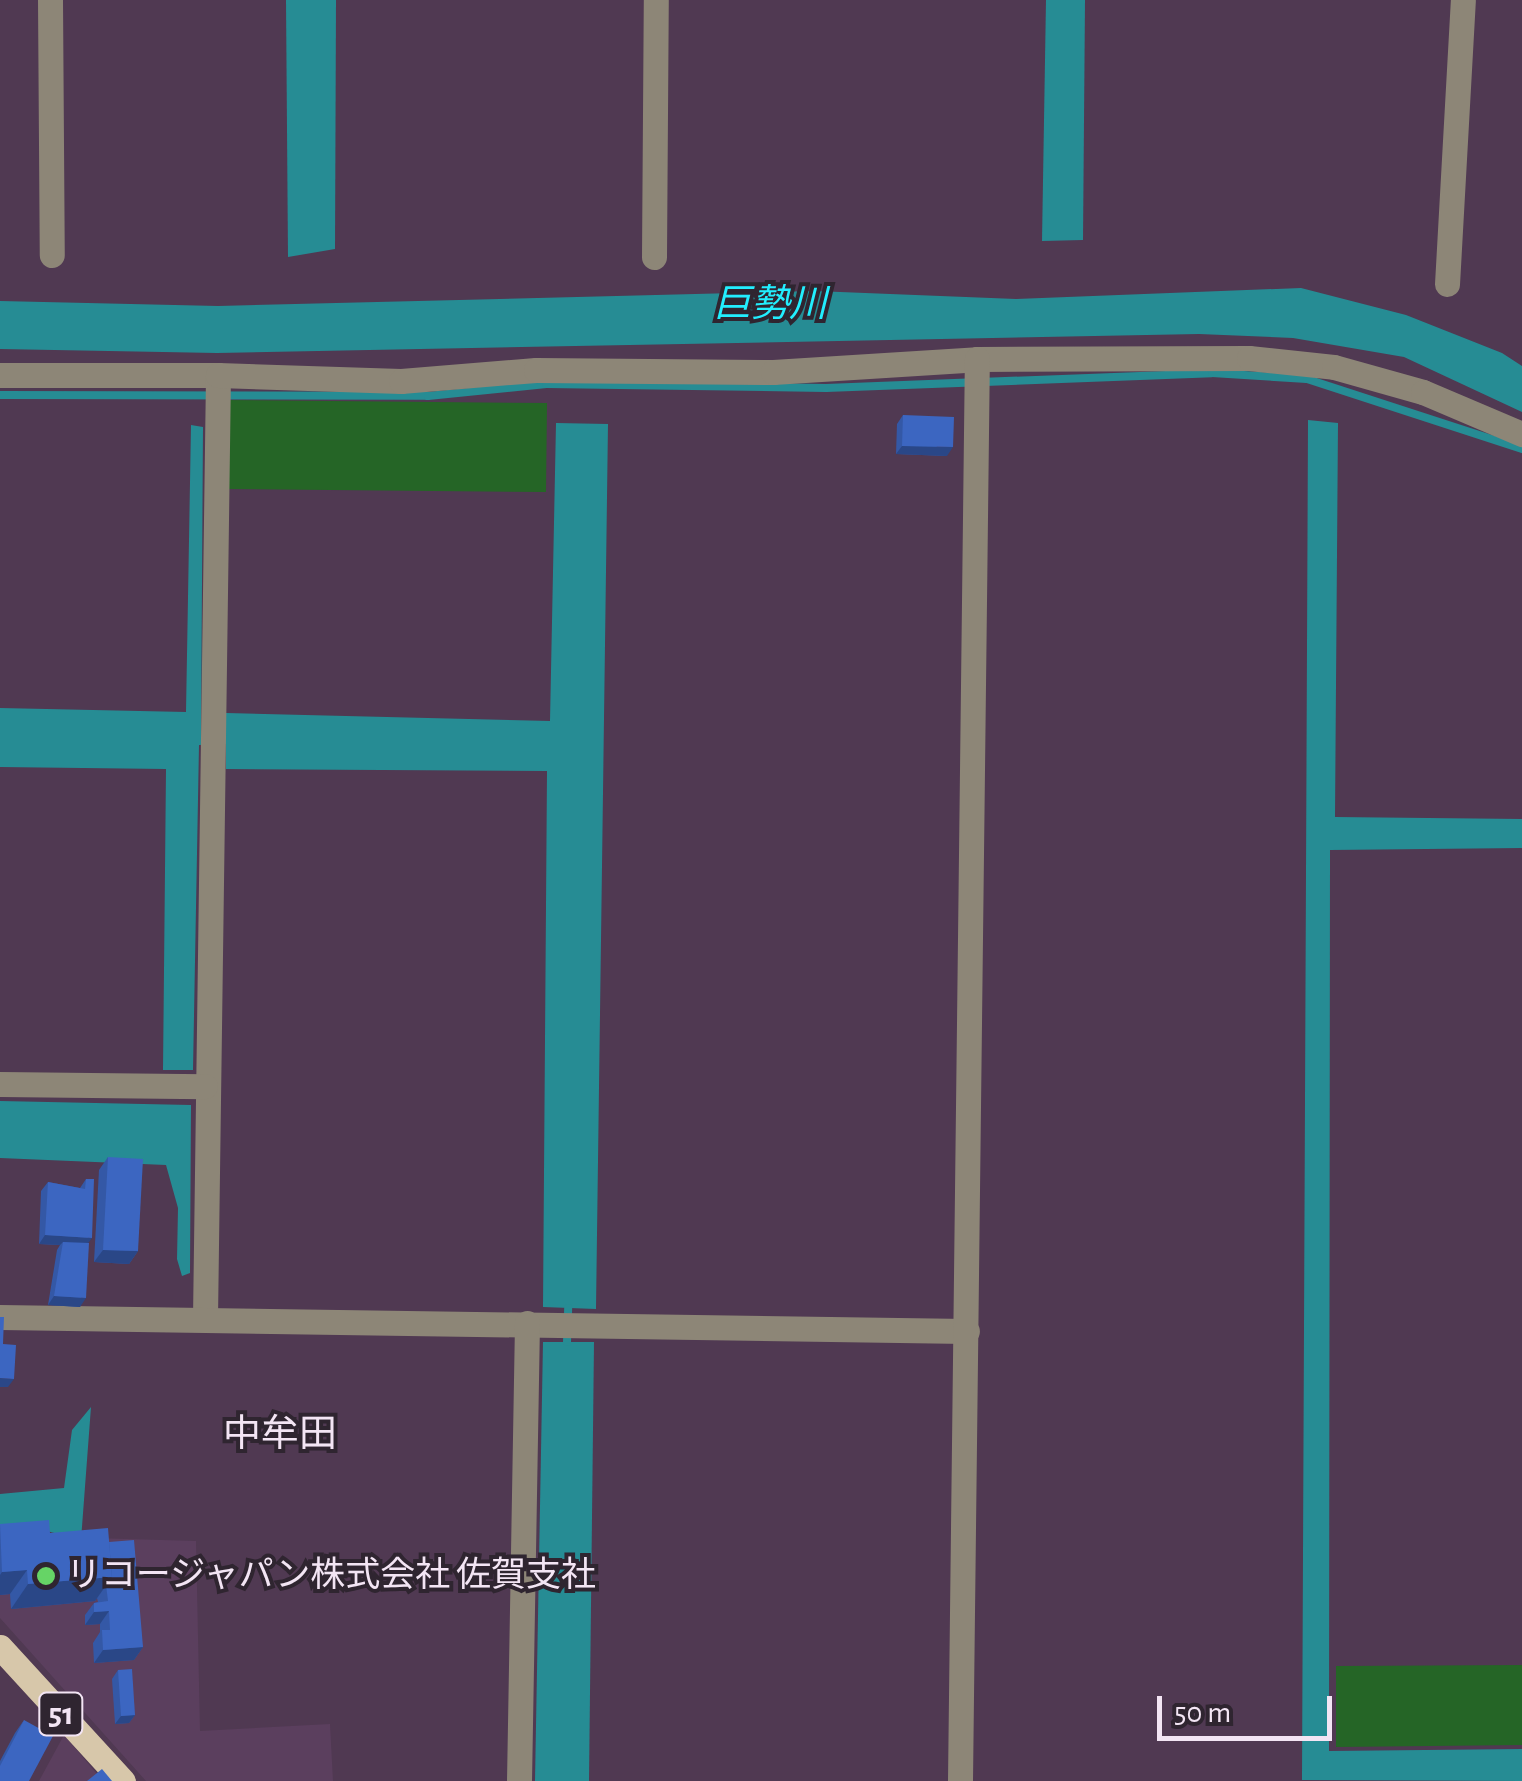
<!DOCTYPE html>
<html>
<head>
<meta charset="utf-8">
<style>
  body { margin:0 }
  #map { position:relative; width:1522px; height:1781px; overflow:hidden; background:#503952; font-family:"Alegreya Sans","Noto Sans JP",sans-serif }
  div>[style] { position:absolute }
  .built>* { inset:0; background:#5b3f5e }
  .green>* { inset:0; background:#256526 }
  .water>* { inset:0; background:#268c94 }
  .stream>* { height:8px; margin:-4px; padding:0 4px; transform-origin:4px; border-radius:4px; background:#268c94 }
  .minor>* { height:25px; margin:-12.5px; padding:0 12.5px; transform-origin:12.5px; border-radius:12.5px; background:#8d8677 }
  .major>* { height:25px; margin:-12.5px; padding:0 12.5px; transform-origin:12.5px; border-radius:12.5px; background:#d7c7aa }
  .wall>* { inset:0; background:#3458a6 }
  .shaded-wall>* { inset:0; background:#2a4787 }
  .building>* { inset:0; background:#3c66c1 }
  .dots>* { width:28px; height:28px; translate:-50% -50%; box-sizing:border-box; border:5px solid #2f2530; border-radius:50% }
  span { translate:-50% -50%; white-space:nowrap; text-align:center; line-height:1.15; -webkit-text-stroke:8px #2f2530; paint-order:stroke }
  .shield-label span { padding:2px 8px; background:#2f2530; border:2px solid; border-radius:8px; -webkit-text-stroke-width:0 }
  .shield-label { font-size:32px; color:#f3e5f4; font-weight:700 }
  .poi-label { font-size:35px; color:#f3e5f4 }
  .left { translate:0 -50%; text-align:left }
  .water-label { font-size:38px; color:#22eefe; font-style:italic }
  .neighbourhood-label { font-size:38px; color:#f3e5f4 }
  .scale { position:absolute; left:1157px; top:1696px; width:175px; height:45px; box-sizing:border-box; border:5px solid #f3e5f4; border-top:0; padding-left:12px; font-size:30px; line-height:35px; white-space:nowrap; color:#f3e5f4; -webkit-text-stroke:8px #2f2530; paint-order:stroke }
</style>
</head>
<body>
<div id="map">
  <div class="built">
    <i style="clip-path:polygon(92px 1538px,196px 1541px,200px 1731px,330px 1724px,333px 1781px,146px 1781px,0 1618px,0 1541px)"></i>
    <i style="clip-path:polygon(64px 1735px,103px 1781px,39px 1781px)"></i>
  </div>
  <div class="green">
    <i style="clip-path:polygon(225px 400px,547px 403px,546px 492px,224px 489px)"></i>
    <i style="clip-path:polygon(1522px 1665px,1522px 1745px,1336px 1747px,1336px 1666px)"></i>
  </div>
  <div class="water">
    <i style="clip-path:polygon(286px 0,336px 0,335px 249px,288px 257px)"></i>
    <i style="clip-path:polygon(1046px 0,1085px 0,1083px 240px,1042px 241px)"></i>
    <i style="clip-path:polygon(1301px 288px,1406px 315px,1502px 353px,1522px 366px,1522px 412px,1404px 357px,1293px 338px,1199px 334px,217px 353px,0 349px,0 301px,218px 306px,815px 291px,1016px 299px)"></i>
    <i style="clip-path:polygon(1308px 420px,1338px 423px,1335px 817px,1522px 819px,1522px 848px,1330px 850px,1329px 1751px,1522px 1749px,1522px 1781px,1302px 1780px)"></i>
    <i style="clip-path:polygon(556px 423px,608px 424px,596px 1309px,543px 1307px,547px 771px,226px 769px,226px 744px,199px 745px,193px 1070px,163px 1070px,166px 769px,0 767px,0 708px,186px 712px,191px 425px,203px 427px,201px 738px,226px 734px,226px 713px,550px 721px)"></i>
    <i style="clip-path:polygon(0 1101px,191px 1105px,190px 1273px,182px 1276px,177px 1259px,178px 1208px,166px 1165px,0 1158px)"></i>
    <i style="clip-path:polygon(543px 1342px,594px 1342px,589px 1781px,535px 1781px)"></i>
    <i style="clip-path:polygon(91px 1407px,81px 1540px,43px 1530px,0 1533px,0 1494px,64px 1488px,72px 1430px)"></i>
  </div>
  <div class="stream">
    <i style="left:0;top:395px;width:428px;rotate:0.1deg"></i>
    <i style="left:428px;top:396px;width:119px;rotate:-5.8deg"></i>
    <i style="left:546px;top:384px;width:280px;rotate:0.8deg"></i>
    <i style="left:826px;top:388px;width:386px;rotate:-2.2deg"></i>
    <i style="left:1212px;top:373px;width:95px;rotate:3.6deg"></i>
    <i style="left:1307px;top:379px;width:226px;rotate:18deg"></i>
    <i style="left:567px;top:1342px;width:34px;rotate:-88deg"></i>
  </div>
  <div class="minor">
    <i style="left:50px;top:0;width:255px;rotate:89.6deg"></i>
    <i style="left:654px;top:257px;width:257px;rotate:-89.6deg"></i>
    <i style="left:1447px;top:284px;width:284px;rotate:-86.8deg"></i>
    <i style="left:0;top:375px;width:218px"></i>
    <i style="left:218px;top:375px;width:941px;rotate:90.79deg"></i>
    <i style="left:218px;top:375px;width:183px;rotate:1.9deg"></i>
    <i style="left:401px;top:381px;width:135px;rotate:-4.7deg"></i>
    <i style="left:536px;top:370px;width:237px;rotate:0.5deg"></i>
    <i style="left:773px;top:372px;width:204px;rotate:-3.6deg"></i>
    <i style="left:977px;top:359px;width:272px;rotate:-0.2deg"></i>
    <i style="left:1249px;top:358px;width:85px;rotate:6deg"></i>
    <i style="left:1334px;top:367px;width:92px;rotate:15.7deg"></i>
    <i style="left:1423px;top:392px;width:108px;rotate:23deg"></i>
    <i style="left:0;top:1084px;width:205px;rotate:0.6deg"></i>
    <i style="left:0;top:1317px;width:967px;rotate:0.83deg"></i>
    <i style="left:519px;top:1781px;width:458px;rotate:-89deg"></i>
    <i style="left:960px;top:1781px;width:1422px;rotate:-89.32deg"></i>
  </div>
  <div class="major">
    <i style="left:0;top:1647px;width:182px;rotate:47.5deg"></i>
  </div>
  <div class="wall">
    <i style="clip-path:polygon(903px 415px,947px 456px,896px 454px,897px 424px)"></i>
    <i style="clip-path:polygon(108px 1157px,138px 1251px,129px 1264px,94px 1262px,99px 1170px)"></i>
    <i style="clip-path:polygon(86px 1179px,88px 1243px,80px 1307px,48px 1305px,57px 1250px,60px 1245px,39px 1244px,41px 1191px,48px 1182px,80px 1188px)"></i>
    <i style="clip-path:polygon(0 1524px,50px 1533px,109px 1542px,143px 1647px,134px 1660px,94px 1663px,93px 1643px,100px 1632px,100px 1624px,85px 1625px,85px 1615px,94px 1603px,98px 1602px,97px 1598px,95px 1601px,11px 1609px,10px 1594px,0 1595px)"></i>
    <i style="clip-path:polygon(118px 1670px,135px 1715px,129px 1723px,115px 1724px,112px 1679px)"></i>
    <i style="clip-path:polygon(24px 1720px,0 1781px,0 1761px,15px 1733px)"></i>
  </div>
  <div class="shaded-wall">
    <i style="clip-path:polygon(902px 446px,953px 447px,947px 456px,896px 454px)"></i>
    <i style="clip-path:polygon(45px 1235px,92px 1238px,86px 1246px,63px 1242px,60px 1245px,39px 1244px)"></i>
    <i style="clip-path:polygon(103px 1250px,138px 1251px,129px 1264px,94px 1262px)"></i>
    <i style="clip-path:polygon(54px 1296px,86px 1298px,80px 1307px,48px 1305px)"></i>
    <i style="clip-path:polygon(0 1378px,14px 1379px,8px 1387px,0 1387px)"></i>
    <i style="clip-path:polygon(27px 1570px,10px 1594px,0 1595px,0 1575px,2px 1572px)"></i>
    <i style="clip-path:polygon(112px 1577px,95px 1601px,11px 1609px,28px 1584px)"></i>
    <i style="clip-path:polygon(109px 1611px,100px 1624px,85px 1625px,94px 1612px)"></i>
    <i style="clip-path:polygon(143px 1647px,134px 1660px,94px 1663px,103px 1650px)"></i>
    <i style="clip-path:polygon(135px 1715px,129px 1723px,115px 1724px,121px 1716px)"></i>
  </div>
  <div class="building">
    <i style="clip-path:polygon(903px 415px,954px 417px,953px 447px,902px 446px)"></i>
    <i style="clip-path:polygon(108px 1157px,143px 1159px,138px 1251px,103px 1250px)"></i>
    <i style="clip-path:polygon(86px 1179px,94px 1179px,92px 1238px,45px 1235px,48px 1182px,85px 1189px)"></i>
    <i style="clip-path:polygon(63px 1242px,89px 1243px,86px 1298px,54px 1296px)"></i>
    <i style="clip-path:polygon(0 1317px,4px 1317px,3px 1344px,16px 1345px,14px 1379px,0 1378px)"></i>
    <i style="clip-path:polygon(49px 1520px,50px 1533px,108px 1528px,112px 1577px,28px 1584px,27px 1570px,2px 1572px,0 1524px)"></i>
    <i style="clip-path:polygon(134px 1540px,143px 1647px,103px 1650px,102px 1630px,110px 1630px,109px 1611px,94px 1612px,94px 1603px,108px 1601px,106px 1585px,112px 1577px,109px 1542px)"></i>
    <i style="clip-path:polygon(132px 1669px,135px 1715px,121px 1716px,118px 1670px)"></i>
    <i style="clip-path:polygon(24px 1720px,53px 1736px,29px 1781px,0 1781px,0 1766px)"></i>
    <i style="clip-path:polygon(102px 1769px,112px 1781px,87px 1781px)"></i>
  </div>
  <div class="dots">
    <i style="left:46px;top:1576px;background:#66d466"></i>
  </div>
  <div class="shield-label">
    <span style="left:61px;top:1714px">51</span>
  </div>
  <div class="poi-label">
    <span class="left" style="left:66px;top:1576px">リコージャパン株式会社 佐賀支社</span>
  </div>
  <div class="water-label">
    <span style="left:770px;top:306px">巨勢川</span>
  </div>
  <div class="neighbourhood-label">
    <span style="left:280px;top:1436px">中牟田</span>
  </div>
  <div class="scale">50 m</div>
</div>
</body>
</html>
